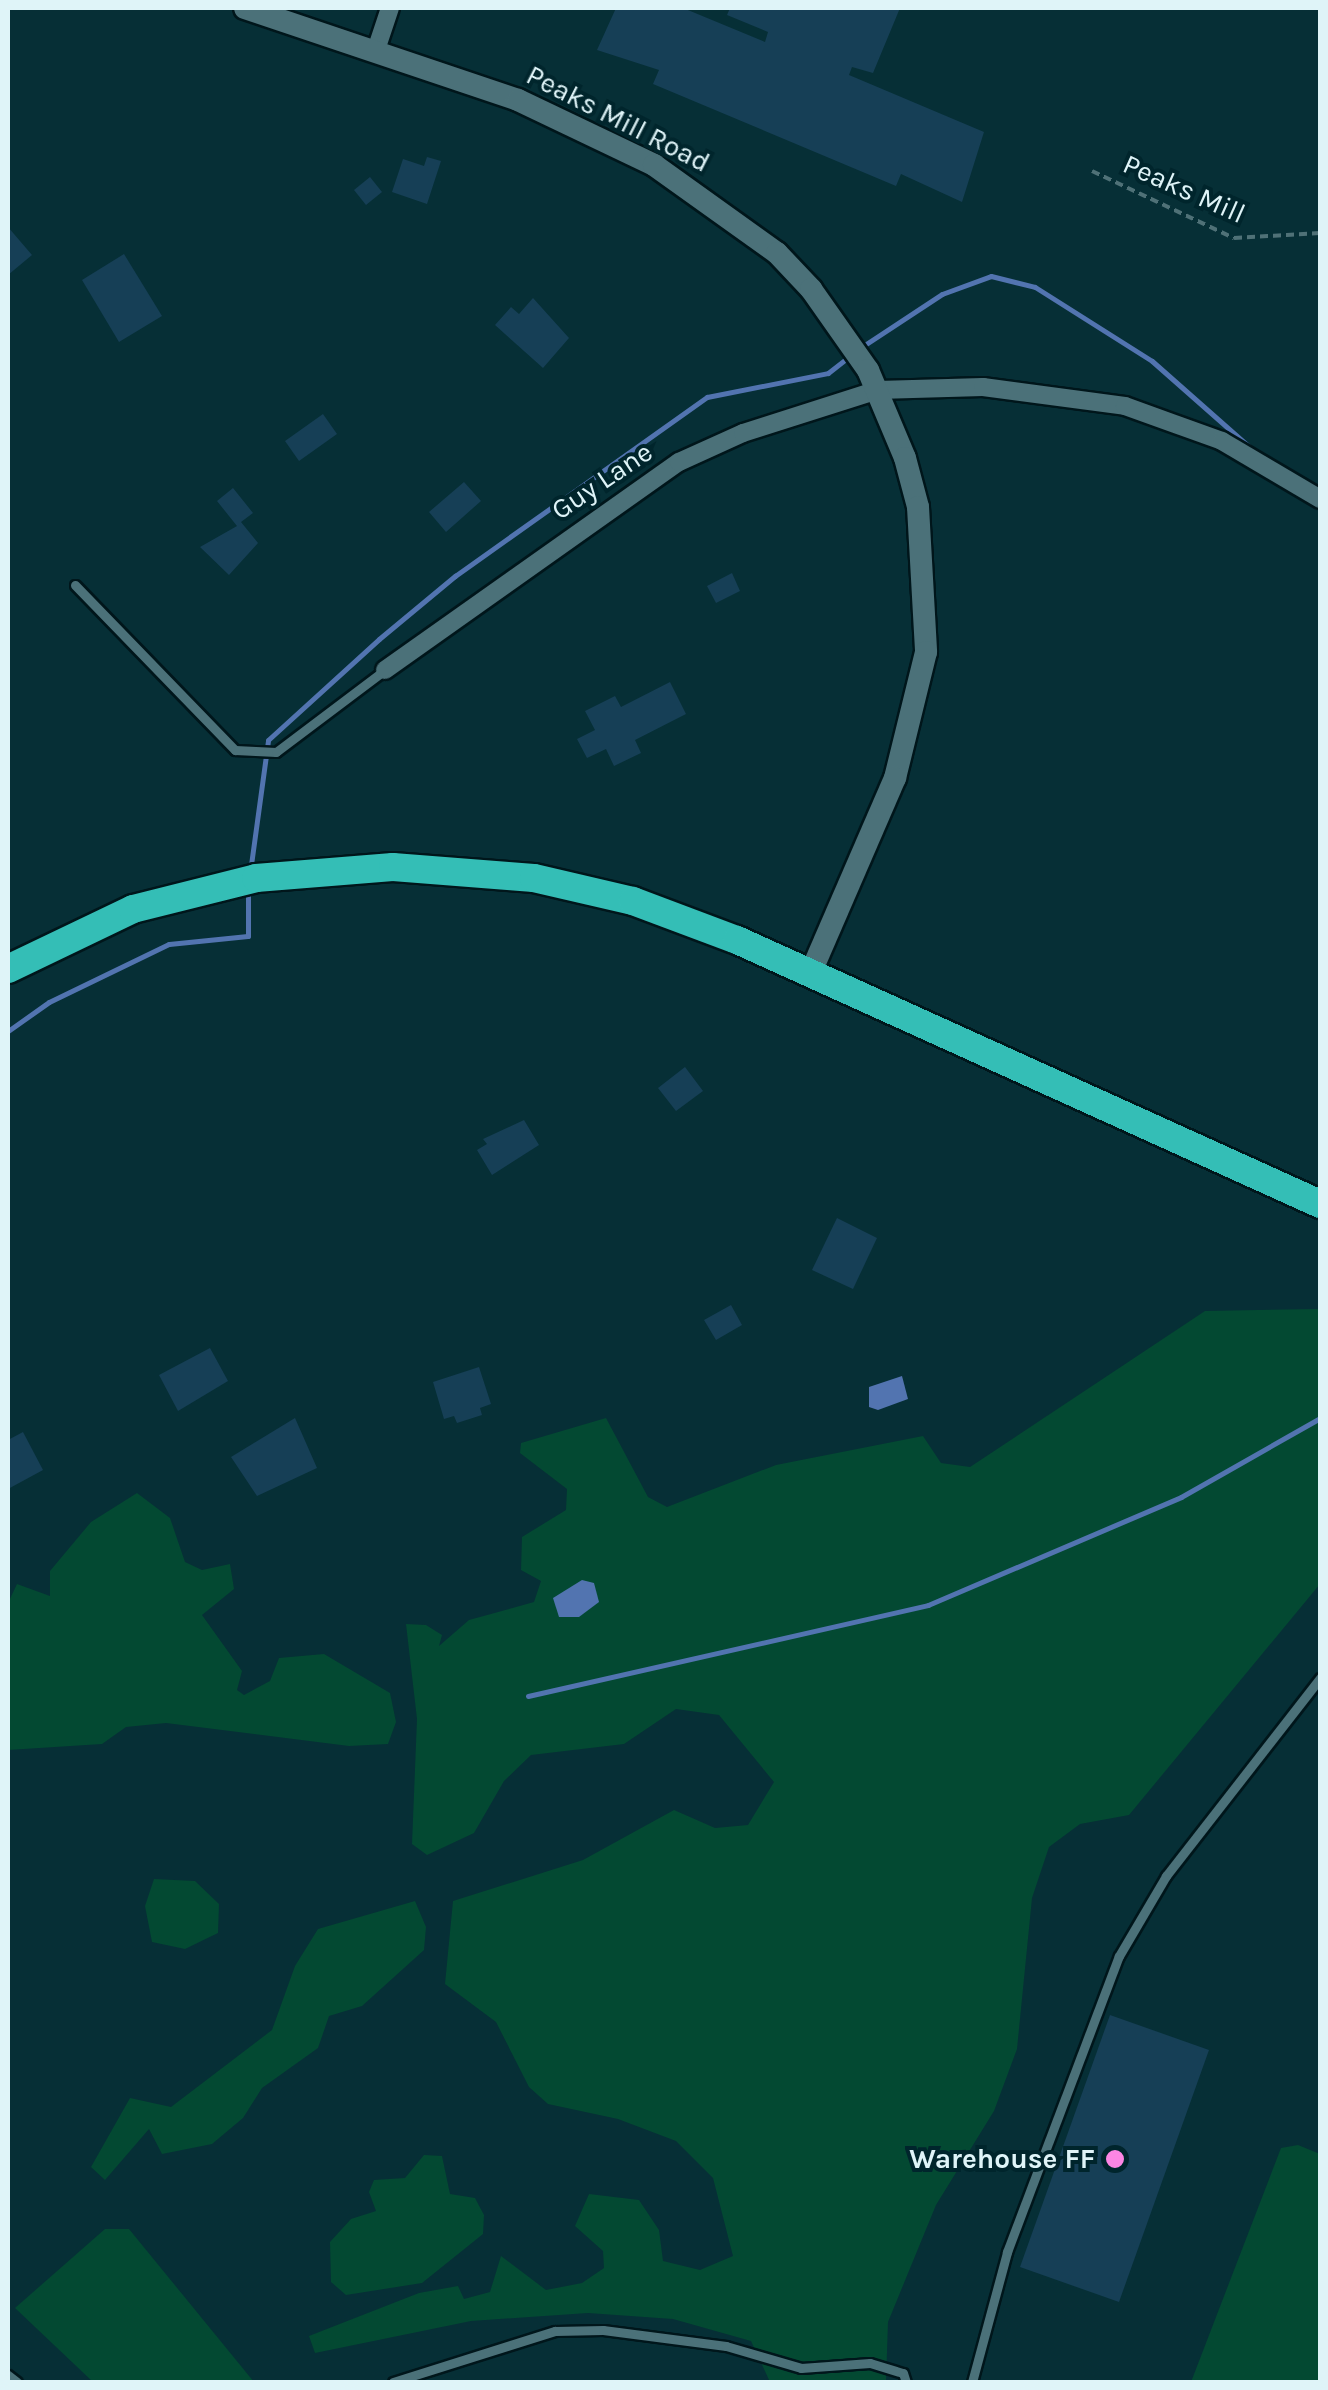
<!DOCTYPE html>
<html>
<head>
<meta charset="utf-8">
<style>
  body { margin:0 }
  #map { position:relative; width:1328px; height:2390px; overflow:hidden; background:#062f36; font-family:Karla,sans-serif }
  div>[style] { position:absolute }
  .green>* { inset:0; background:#034932 }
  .water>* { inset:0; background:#5274b0 }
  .stream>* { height:5px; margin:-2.5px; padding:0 2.5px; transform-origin:2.5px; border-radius:2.5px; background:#5274b0 }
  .building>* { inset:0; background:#163f56 }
  .path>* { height:4px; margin-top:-2px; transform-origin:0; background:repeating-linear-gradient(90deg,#4f7177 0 8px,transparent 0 13px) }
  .roads { filter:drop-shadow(2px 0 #00161b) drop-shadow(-2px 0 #00161b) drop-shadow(0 2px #00161b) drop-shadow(0 -2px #00161b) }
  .service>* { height:9px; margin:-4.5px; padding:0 4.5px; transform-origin:4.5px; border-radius:4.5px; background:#4b7179 }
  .minor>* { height:18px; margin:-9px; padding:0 9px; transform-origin:9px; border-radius:9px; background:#4b7179 }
  .tertiary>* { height:22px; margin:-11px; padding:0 11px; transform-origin:11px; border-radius:11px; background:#4b7179 }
  .trunk>* { height:28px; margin:-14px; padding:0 14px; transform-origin:14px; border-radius:14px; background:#34beb6 }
  .dots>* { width:28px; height:28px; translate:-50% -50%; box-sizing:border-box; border:5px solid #00252c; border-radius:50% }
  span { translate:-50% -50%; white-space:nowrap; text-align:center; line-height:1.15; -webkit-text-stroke:8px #00252c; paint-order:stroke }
  .street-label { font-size:28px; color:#dff4f8 }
  .poi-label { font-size:28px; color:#dff4f8; font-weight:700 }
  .right { translate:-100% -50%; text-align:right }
  .frame { position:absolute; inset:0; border:10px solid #dff4f8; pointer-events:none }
</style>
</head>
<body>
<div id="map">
  <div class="green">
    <i style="clip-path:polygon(1320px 1309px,1320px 1584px,1129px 1815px,1080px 1824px,1049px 1847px,1032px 1898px,1017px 2049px,994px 2111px,936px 2205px,888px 2322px,886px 2382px,770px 2382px,751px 2341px,673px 2319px,588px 2313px,471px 2321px,315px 2353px,309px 2336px,419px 2293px,458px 2286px,464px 2299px,490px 2292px,501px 2256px,546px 2290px,582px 2283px,604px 2268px,603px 2251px,575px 2226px,589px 2194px,639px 2200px,659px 2230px,663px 2261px,700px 2270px,733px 2256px,713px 2178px,676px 2141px,618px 2119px,548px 2104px,529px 2087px,496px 2022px,445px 1984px,453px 1901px,583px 1860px,674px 1810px,715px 1828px,748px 1825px,774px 1782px,719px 1715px,676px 1709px,624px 1744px,531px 1755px,504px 1781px,474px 1833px,427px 1855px,412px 1844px,417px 1719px,406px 1624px,426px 1625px,442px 1635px,439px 1646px,469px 1620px,534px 1602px,541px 1581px,521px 1570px,522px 1537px,566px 1510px,567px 1489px,520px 1453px,521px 1443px,606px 1418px,648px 1497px,667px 1507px,776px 1465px,923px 1436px,941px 1463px,970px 1467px,1205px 1311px)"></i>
    <i style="clip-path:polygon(137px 1493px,170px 1518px,185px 1562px,202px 1570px,230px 1564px,234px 1589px,202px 1615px,242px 1671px,237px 1690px,244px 1695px,270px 1681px,279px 1658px,324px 1654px,390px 1693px,396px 1722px,388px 1744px,349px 1746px,166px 1723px,126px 1727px,102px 1744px,8px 1750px,8px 1603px,17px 1584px,50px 1596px,50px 1571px,91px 1522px)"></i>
    <i style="clip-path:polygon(154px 1879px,195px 1881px,219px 1904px,218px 1933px,185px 1949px,152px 1942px,145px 1906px)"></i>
    <i style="clip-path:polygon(415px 1901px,426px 1927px,424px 1950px,362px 2006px,329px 2016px,318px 2048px,262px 2088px,243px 2118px,212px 2144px,162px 2154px,149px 2129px,105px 2180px,91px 2167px,130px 2098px,171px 2107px,272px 2030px,295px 1966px,318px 1929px)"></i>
    <i style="clip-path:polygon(1298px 2145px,1320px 2154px,1320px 2382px,1191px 2382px,1281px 2148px)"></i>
    <i style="clip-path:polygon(424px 2155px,442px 2156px,450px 2194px,475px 2198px,484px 2215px,483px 2234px,422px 2283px,346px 2295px,331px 2282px,330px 2242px,351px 2219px,376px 2211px,369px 2192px,374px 2180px,405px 2178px)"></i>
    <i style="clip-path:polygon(105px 2229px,129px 2229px,254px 2382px,93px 2382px,15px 2308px)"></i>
  </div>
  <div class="water">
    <i style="clip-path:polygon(902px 1376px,908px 1399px,878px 1410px,869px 1407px,869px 1387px)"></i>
    <i style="clip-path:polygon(582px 1580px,594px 1583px,599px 1602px,579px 1617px,559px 1617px,553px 1598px)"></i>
  </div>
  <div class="stream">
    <i style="left:860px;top:348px;width:98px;rotate:-33.4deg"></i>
    <i style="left:942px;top:294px;width:52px;rotate:-20.2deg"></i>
    <i style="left:991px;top:276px;width:45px;rotate:14deg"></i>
    <i style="left:1035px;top:287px;width:138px;rotate:32.3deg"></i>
    <i style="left:1152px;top:361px;width:135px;rotate:41.4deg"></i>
    <i style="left:250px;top:872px;width:133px;rotate:-82.2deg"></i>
    <i style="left:268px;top:740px;width:150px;rotate:-42.3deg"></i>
    <i style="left:379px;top:639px;width:99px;rotate:-39.7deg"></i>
    <i style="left:455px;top:576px;width:309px;rotate:-35.4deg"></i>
    <i style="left:707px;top:397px;width:123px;rotate:-11.2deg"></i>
    <i style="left:828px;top:373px;width:29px;rotate:-38deg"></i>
    <i style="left:8px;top:1031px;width:50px;rotate:-35.3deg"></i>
    <i style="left:49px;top:1002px;width:133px;rotate:-25.8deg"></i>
    <i style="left:169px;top:944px;width:79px;rotate:-5.8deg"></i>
    <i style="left:248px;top:936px;width:48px;rotate:-90deg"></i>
    <i style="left:528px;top:1696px;width:410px;rotate:-12.8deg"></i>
    <i style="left:928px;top:1605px;width:275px;rotate:-23.1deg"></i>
    <i style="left:1181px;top:1497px;width:160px;rotate:-29.6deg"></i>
  </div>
  <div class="building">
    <i style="clip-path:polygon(616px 8px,683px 8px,765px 42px,768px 32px,727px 15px,730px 8px,900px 8px,873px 73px,852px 67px,849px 75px,984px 132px,962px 202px,901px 174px,896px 186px,653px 84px,659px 70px,597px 50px)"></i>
    <i style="clip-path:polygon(427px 157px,441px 161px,427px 204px,392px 192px,403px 159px,424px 166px)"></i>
    <i style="clip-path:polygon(370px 177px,382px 192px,366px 205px,354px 190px)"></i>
    <i style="clip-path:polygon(8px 227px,32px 255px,8px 275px)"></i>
    <i style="clip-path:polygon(124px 254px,162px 316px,119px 342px,82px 280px)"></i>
    <i style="clip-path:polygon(533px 298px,569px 338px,543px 368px,495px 325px,511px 307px,519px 314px)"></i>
    <i style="clip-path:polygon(323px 414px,337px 434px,299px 461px,285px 441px)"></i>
    <i style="clip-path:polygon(464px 482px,481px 501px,446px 532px,429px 512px)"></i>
    <i style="clip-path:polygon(233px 488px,253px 513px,241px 522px,258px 543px,229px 575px,200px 547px,237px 526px,217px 501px)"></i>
    <i style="clip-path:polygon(732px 573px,740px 591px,716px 603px,707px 586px)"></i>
    <i style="clip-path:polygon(670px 682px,686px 714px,635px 740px,641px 753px,614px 766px,606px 749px,587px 758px,577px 739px,595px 730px,585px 711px,615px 696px,621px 707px)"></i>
    <i style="clip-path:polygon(685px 1067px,703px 1091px,676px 1111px,658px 1088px)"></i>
    <i style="clip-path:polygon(524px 1120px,539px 1145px,492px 1175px,477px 1150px,487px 1144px,483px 1139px)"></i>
    <i style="clip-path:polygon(837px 1218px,877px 1238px,853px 1289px,812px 1270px)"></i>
    <i style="clip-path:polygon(731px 1305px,742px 1325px,716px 1340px,704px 1320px)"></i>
    <i style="clip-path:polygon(210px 1348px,228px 1381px,178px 1411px,159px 1375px)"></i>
    <i style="clip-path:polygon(479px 1367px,491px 1404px,480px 1408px,482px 1415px,457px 1423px,454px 1416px,444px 1419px,433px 1382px)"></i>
    <i style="clip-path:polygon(295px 1418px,317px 1468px,257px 1496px,231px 1457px)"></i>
    <i style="clip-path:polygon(23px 1432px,43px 1470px,8px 1489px,8px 1440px)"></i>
    <i style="clip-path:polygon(1110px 2015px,1209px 2050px,1119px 2302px,1020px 2267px)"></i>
  </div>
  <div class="path">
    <i style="left:1092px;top:171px;width:157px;rotate:25.3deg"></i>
    <i style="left:1234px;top:238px;width:86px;rotate:-3.3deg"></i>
  </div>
  <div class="roads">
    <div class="service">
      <i style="left:75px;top:585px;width:230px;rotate:45.9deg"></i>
      <i style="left:235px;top:750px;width:41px;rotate:2.8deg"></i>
      <i style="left:276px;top:752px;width:136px;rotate:-37deg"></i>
      <i style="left:8px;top:2375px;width:11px;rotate:38deg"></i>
      <i style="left:393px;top:2382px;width:170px;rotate:-17.5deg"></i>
      <i style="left:555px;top:2331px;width:48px;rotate:-1.2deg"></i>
      <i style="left:603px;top:2330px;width:124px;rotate:7.4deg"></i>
      <i style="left:726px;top:2346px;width:78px;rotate:16.3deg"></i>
      <i style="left:801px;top:2368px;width:69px;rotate:-4.1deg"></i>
      <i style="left:870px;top:2363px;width:34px;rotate:17deg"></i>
      <i style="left:903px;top:2373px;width:9px;rotate:72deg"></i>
      <i style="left:972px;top:2382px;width:135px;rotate:-74.9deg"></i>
      <i style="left:1007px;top:2252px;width:316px;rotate:-69.3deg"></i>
      <i style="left:1119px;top:1956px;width:93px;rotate:-59.6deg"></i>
      <i style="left:1166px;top:1876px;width:251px;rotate:-52.1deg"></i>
    </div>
    <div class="minor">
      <i style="left:376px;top:50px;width:44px;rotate:-71.6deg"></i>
      <i style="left:385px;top:670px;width:360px;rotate:-35.3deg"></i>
      <i style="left:679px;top:462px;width:70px;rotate:-24.4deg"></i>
      <i style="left:743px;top:433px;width:142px;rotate:-17.7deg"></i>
      <i style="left:878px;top:390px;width:105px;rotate:-1.6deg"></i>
      <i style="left:983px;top:387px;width:143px;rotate:7.6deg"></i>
      <i style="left:1125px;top:406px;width:103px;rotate:19.8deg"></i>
      <i style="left:1222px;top:441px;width:114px;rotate:30.6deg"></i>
    </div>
    <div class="tertiary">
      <i style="left:245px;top:8px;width:288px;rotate:18.6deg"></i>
      <i style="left:518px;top:100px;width:151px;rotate:25.5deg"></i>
      <i style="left:654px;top:165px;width:151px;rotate:35.6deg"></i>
      <i style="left:777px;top:253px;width:50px;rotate:46.6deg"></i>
      <i style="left:811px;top:289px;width:99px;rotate:54.9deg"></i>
      <i style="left:868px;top:370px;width:95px;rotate:67.2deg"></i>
      <i style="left:905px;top:458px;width:51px;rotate:75.1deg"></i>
      <i style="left:918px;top:507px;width:145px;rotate:86.8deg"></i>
      <i style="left:926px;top:652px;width:130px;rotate:103.8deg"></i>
      <i style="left:895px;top:778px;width:211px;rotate:113.4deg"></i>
    </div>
    <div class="trunk">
      <i style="left:8px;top:969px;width:139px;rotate:-25.6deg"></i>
      <i style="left:133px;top:909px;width:127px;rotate:-14.1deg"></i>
      <i style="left:256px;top:878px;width:137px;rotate:-4.6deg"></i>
      <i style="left:393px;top:867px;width:141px;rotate:4.5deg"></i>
      <i style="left:534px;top:878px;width:102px;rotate:13.1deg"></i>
      <i style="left:633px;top:901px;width:111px;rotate:20.6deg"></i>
      <i style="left:737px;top:940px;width:640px;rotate:24.36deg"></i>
    </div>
  </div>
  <div class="dots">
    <i style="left:1115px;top:2159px;background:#fc86e4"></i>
  </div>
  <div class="street-label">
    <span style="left:618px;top:119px;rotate:27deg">Peaks Mill Road</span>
    <span style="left:1184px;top:189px;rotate:24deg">Peaks Mill</span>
    <span style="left:602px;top:481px;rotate:-34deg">Guy Lane</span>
  </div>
  <div class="poi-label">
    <span class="right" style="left:1095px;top:2159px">Warehouse FF</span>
  </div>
  <div class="frame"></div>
</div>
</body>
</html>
